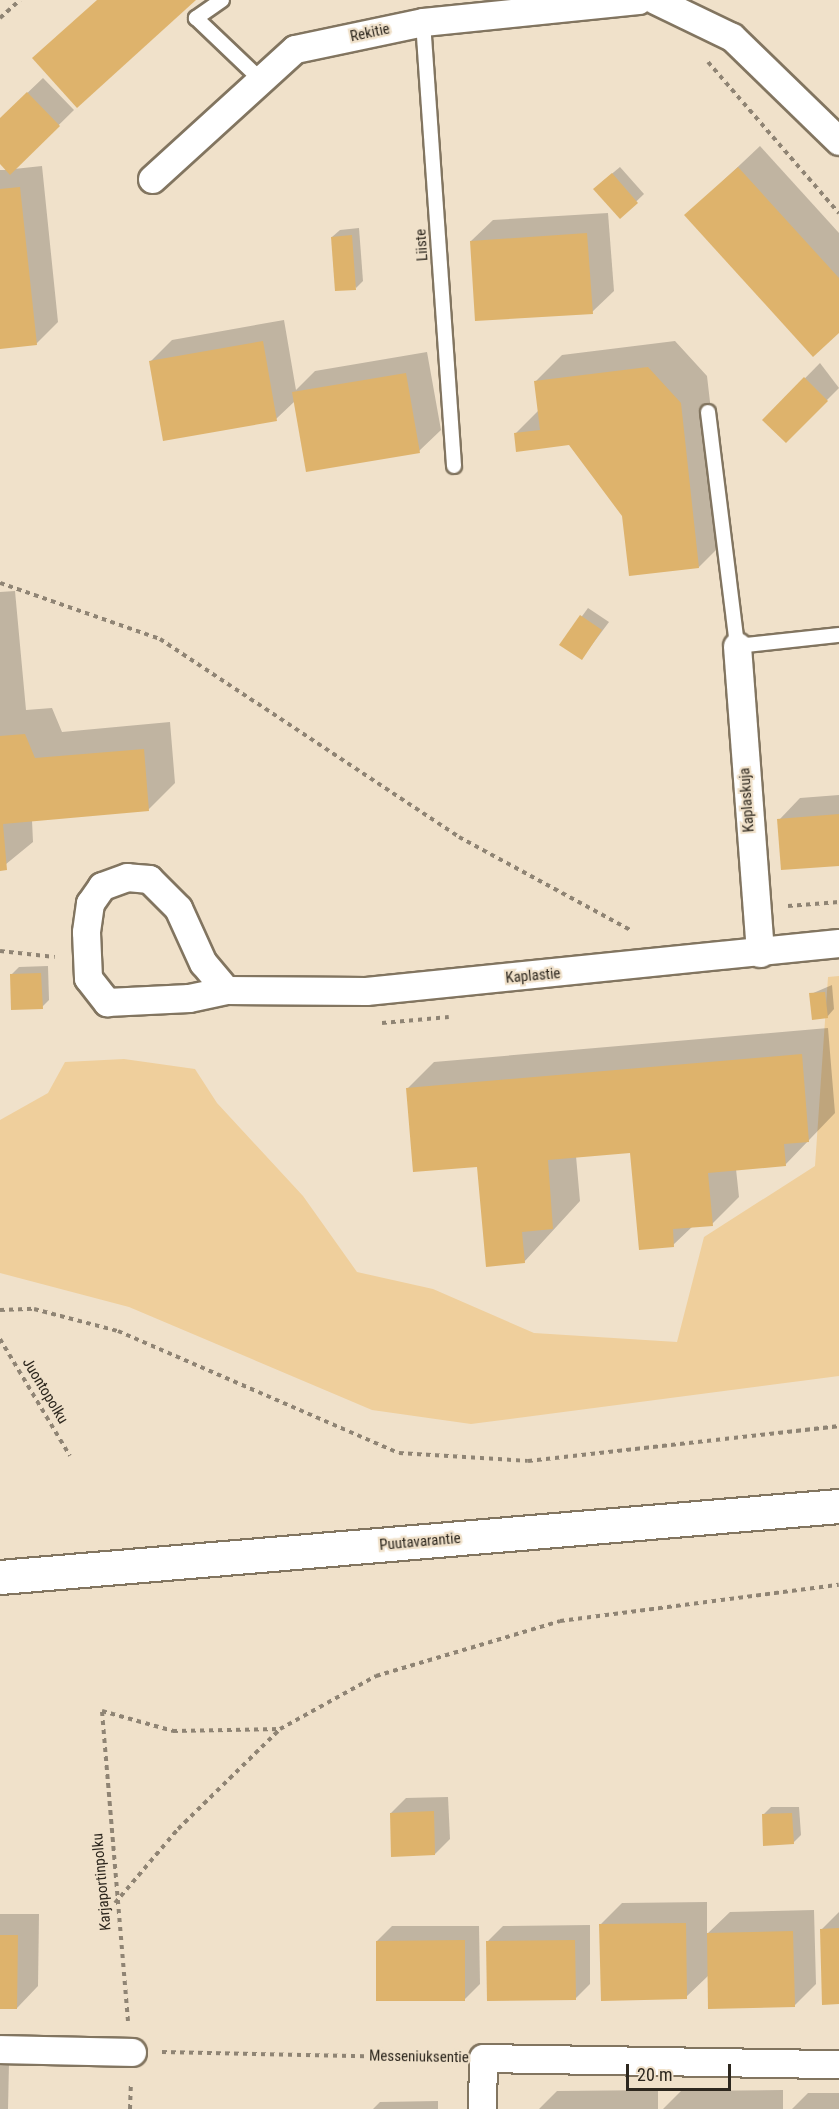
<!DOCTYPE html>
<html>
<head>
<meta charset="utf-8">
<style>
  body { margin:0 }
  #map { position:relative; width:839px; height:2109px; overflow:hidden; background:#f0e1ca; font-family:"Roboto Condensed",sans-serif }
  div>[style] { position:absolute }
  .green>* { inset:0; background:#efcf9c }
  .shadow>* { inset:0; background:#0003 }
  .building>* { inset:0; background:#deb36c }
  .path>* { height:4px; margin-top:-2px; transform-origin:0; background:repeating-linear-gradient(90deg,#8f8474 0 4.5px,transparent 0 9px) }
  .roads { filter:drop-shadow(2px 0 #827560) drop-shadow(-2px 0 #827560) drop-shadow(0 2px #827560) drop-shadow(0 -2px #827560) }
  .lane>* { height:14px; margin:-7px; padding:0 7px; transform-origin:7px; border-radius:7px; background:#fff }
  .street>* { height:27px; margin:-13.5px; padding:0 13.5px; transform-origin:13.5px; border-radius:13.5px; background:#fff }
  .secondary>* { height:33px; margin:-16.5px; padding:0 16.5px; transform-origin:16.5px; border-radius:16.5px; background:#fff }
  span { translate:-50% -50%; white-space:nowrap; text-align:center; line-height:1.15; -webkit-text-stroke:4.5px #f0e1ca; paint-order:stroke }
  .street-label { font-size:15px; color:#2d271e }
  .scale { position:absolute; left:626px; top:2064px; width:105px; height:27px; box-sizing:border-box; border:3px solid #2d271e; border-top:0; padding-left:8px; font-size:18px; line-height:21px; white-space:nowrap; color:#2d271e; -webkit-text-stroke:4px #f0e1ca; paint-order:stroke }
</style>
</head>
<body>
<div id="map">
  <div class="green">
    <i style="clip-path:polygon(839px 976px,839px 1376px,471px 1424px,372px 1410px,129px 1307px,0 1273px,0 1120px,48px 1093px,65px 1062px,124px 1059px,195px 1069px,217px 1103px,303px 1196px,357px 1272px,433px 1289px,534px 1333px,677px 1342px,704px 1237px,815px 1166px,828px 977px)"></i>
  </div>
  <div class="shadow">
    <i style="clip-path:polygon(43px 78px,74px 110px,14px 169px,42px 166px,58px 322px,36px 344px,0 347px,0 170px,7px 170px,0 162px,0 119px)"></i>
    <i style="clip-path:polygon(760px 146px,839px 233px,839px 331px,687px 215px)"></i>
    <i style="clip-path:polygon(620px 167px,644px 194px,620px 217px,602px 182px)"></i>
    <i style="clip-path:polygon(608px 213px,614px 291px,592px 312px,471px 241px,493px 220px)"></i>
    <i style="clip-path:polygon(359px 228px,363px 281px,356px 288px,332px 237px,340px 230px)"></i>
    <i style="clip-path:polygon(284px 320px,296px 390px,315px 371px,427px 352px,441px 430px,419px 451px,295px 401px,276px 419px,151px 361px,172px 340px)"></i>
    <i style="clip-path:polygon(675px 341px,707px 376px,726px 540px,699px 567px,623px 515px,569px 444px,515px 434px,539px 410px,535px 382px,562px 355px)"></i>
    <i style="clip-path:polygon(820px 363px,839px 388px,786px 441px,764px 420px)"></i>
    <i style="clip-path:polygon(15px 591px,26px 710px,52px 708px,62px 732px,170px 722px,175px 783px,149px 809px,32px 820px,33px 842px,0 869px,0 592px)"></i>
    <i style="clip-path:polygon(588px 608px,609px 622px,582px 658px,561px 645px)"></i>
    <i style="clip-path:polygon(839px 795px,839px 864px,779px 820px,800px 798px)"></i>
    <i style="clip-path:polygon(48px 966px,49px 1000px,42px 1007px,11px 975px,19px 967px)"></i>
    <i style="clip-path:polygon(832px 985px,834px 1009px,827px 1017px,811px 994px)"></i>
    <i style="clip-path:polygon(828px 1028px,835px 1113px,785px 1165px,736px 1169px,739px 1197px,712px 1224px,693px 1226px,673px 1245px,632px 1152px,576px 1156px,580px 1201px,524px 1262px,479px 1165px,407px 1089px,434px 1062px)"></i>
    <i style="clip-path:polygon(448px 1797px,450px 1839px,435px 1854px,391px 1813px,406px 1798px)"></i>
    <i style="clip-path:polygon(771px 1807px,799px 1807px,801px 1835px,793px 1843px,763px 1815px)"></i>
    <i style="clip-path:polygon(707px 1902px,707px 1934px,730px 1912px,814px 1910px,816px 1984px,794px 2006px,709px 1975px,686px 1997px,600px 1925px,622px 1903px)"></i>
    <i style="clip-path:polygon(839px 1912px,839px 2003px,822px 1929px)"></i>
    <i style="clip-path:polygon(0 1914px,39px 1914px,38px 1986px,17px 2008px,0 2008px)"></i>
    <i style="clip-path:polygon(590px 1925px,590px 1984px,575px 1999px,488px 1941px,503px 1926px)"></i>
    <i style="clip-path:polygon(392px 1926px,479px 1926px,480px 1984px,465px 1999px,377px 1941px)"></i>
    <i style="clip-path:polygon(0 2062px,9px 2063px,8px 2109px,0 2109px)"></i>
    <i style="clip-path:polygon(658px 2090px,658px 2109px,539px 2109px,557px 2091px)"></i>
    <i style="clip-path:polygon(783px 2090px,783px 2109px,663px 2109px,681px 2091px)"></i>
    <i style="clip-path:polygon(808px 2093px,839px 2093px,839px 2109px,792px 2109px)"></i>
    <i style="clip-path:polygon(438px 2101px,438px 2109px,373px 2109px,380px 2102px)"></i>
  </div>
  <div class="building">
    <i style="clip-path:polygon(97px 0,196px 0,77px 108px,32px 58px)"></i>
    <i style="clip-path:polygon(27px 92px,60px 126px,10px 175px,0 164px,0 118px)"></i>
    <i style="clip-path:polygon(738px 167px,839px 278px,839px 333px,813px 357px,684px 215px)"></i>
    <i style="clip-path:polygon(612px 173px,638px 203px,620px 219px,593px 189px)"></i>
    <i style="clip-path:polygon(20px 187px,37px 345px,0 349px,0 189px)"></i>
    <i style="clip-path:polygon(587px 233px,593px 314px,475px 321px,470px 241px)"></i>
    <i style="clip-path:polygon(352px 235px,356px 290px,335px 291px,331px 237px)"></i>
    <i style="clip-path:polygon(263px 341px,277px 421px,163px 441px,149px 361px)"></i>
    <i style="clip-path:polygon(648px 367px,681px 403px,699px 568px,629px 576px,622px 516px,569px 445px,516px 452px,514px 433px,540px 430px,534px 381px)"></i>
    <i style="clip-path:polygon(406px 373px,420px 453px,306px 472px,292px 392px)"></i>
    <i style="clip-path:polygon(804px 377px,828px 401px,786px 443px,762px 420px)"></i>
    <i style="clip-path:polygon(580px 615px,602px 630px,582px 660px,559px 645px)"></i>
    <i style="clip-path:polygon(25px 734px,35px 758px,144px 749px,149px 811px,3px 824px,7px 870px,0 871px,0 736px)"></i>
    <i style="clip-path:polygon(839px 814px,839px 866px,781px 870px,777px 819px)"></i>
    <i style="clip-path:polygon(41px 973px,43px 1009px,11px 1010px,10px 974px)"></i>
    <i style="clip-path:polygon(825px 992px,828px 1018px,812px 1020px,809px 993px)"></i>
    <i style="clip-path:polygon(802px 1054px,809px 1142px,784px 1144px,786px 1166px,708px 1173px,713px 1226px,673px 1229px,674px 1247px,639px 1250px,630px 1153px,548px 1160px,553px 1229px,522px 1232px,525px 1263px,486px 1267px,477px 1167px,413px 1172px,406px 1088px)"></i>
    <i style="clip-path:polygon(434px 1811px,435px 1855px,391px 1857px,390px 1813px)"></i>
    <i style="clip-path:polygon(792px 1813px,794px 1844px,763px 1846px,762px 1814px)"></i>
    <i style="clip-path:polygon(686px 1923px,687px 1999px,601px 2001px,599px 1924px)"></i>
    <i style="clip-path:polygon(839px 1928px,839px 2004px,822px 2005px,820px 1929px)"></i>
    <i style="clip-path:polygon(793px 1931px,795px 2007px,708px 2009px,707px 1933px)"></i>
    <i style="clip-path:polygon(0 1935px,18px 1935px,17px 2009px,0 2009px)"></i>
    <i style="clip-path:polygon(465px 1940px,465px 2001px,376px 2001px,376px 1941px)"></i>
    <i style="clip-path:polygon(575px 1940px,576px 2000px,487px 2001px,486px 1941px)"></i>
  </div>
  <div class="path">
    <i style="left:0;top:18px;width:27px;rotate:-42deg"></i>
    <i style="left:708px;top:62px;width:200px;rotate:49.1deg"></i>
    <i style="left:0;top:583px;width:170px;rotate:19.3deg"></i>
    <i style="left:160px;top:639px;width:359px;rotate:33.5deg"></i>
    <i style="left:459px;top:837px;width:197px;rotate:28.5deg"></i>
    <i style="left:788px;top:906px;width:51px;rotate:-4.5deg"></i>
    <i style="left:0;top:951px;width:55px;rotate:6.2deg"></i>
    <i style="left:382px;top:1023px;width:67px;rotate:-5.1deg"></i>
    <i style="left:0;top:1310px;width:34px;rotate:-2deg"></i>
    <i style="left:34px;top:1309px;width:87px;rotate:14.7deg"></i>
    <i style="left:118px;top:1331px;width:306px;rotate:23.5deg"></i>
    <i style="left:399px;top:1453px;width:129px;rotate:3.5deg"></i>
    <i style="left:528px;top:1461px;width:313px;rotate:-6.4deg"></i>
    <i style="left:0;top:1339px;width:136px;rotate:59.1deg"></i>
    <i style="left:115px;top:1903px;width:97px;rotate:-49.6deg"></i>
    <i style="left:178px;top:1829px;width:143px;rotate:-44.4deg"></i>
    <i style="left:280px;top:1729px;width:110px;rotate:-28.9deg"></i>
    <i style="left:376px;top:1676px;width:192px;rotate:-16.6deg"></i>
    <i style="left:560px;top:1621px;width:281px;rotate:-7.4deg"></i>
    <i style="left:128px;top:2021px;width:311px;rotate:-94.8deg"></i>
    <i style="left:102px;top:1711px;width:74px;rotate:15.7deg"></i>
    <i style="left:173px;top:1731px;width:107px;rotate:-1.1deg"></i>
    <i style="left:162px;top:2052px;width:290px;rotate:1.2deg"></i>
    <i style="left:130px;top:2109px;width:26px;rotate:-88deg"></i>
  </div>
  <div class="roads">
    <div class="lane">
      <i style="left:222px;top:0;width:32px;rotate:145deg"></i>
      <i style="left:196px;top:18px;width:90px;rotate:43.6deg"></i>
      <i style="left:423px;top:22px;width:445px;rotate:86deg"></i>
      <i style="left:708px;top:412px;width:236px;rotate:82.9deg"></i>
      <i style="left:737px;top:646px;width:103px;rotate:-6.2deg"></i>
    </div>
    <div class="street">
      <i style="left:655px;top:0;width:85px;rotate:25.7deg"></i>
      <i style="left:732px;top:37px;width:149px;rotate:44.2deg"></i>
      <i style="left:152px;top:179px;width:193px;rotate:-42.3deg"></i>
      <i style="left:295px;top:49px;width:131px;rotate:-11.9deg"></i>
      <i style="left:423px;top:22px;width:216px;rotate:-5.8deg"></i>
      <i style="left:737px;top:646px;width:308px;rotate:85.7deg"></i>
      <i style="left:226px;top:990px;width:35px;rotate:-130deg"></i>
      <i style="left:203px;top:963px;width:60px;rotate:-114.4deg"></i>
      <i style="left:178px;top:908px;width:41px;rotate:-135deg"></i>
      <i style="left:149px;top:879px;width:22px;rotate:-175deg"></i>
      <i style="left:127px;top:877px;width:27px;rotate:160deg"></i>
      <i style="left:102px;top:886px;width:21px;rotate:125deg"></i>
      <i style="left:90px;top:903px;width:29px;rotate:98deg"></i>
      <i style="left:86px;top:932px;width:46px;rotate:87.5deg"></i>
      <i style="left:88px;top:978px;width:31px;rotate:52deg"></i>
      <i style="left:107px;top:1002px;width:82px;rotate:-2.8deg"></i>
      <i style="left:189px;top:998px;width:38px;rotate:-12deg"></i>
      <i style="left:226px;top:990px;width:140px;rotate:0.4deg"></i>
      <i style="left:366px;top:991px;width:475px;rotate:-5.8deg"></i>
      <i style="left:0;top:2049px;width:132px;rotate:1.3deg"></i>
      <i style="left:482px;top:2109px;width:51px;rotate:-88.9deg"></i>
      <i style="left:483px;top:2058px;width:356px;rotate:1deg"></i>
    </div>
    <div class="secondary">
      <i style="left:0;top:1577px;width:842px;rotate:-4.84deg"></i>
    </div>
  </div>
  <div class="street-label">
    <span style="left:370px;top:33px;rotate:-12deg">Rekitie</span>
    <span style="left:422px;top:245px;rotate:-94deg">Liiste</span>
    <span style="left:747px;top:800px;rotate:-94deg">Kaplaskuja</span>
    <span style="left:533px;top:976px;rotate:-5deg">Kaplastie</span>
    <span style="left:45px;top:1391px;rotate:59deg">Juontopolku</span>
    <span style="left:420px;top:1542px;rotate:-5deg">Puutavarantie</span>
    <span style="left:102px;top:1882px;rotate:-95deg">Karjaportinpolku</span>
    <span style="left:419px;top:2057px;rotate:1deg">Messeniuksentie</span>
  </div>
  <div class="scale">20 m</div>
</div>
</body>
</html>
